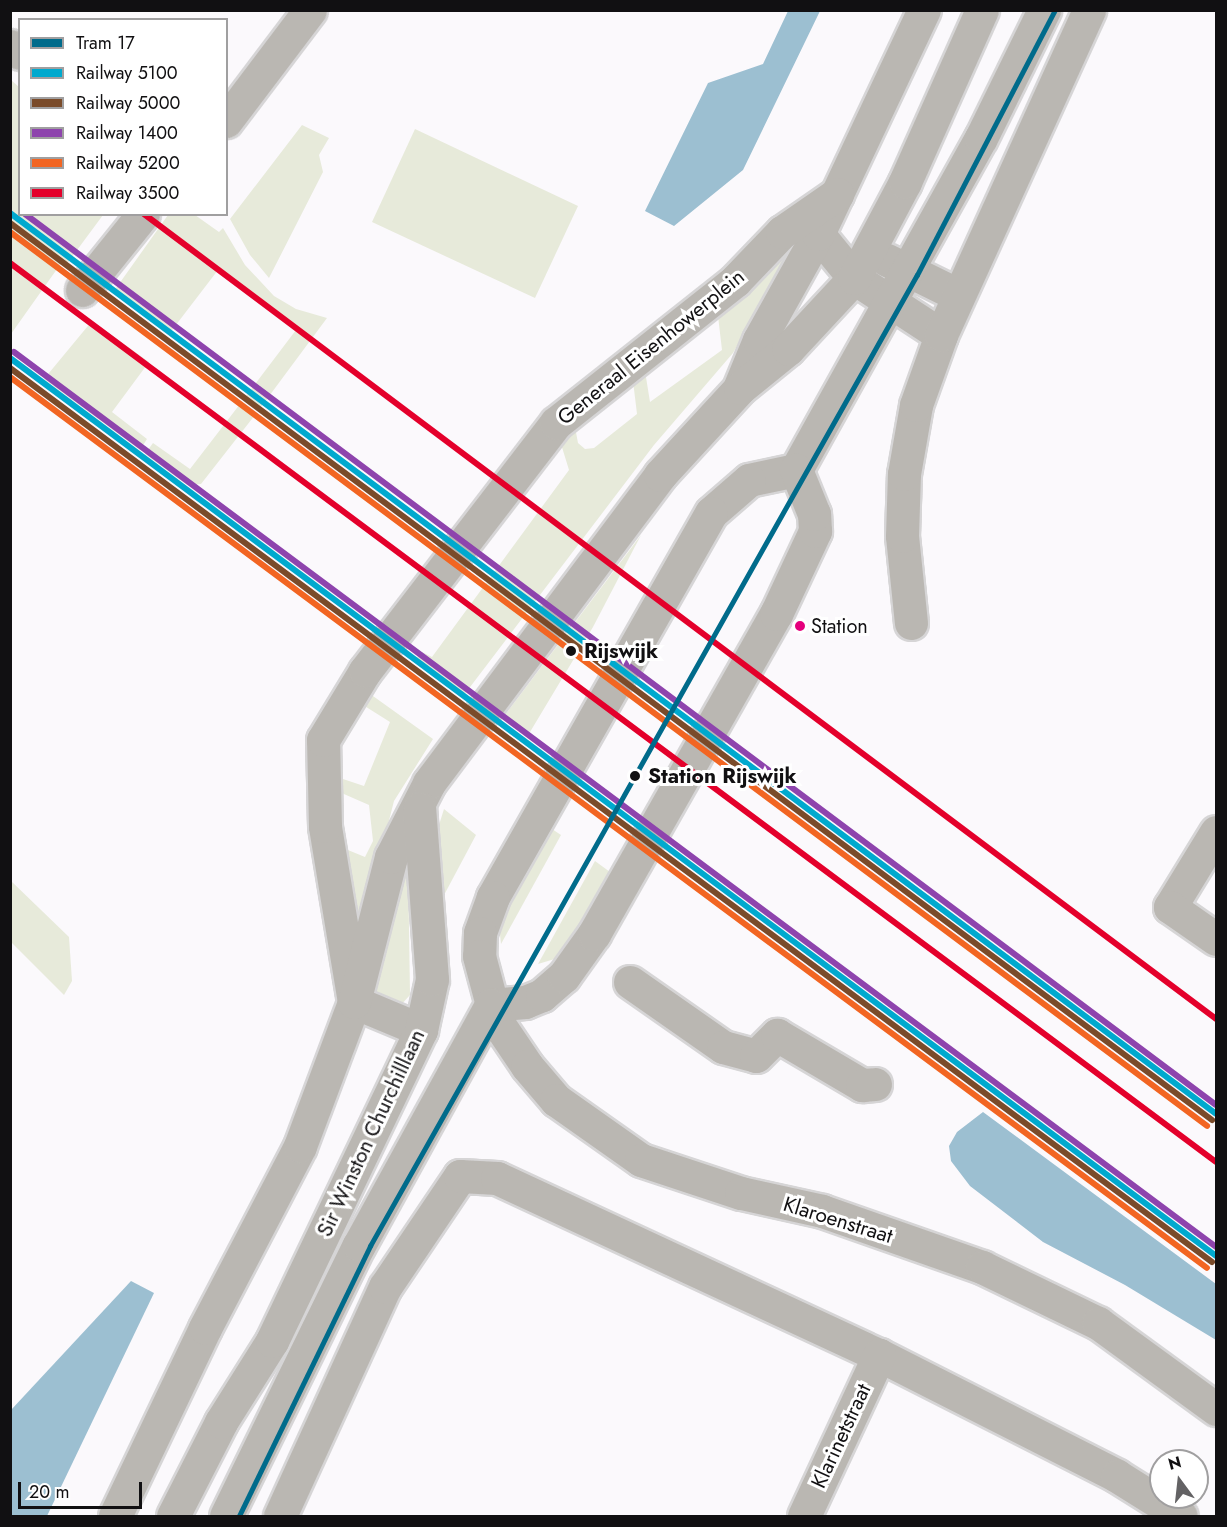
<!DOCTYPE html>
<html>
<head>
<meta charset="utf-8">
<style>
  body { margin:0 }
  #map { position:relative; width:1227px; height:1527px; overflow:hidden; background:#fbf9fc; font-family:Jost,sans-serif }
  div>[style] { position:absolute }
  .green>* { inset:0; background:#e7eada }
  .water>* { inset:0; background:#9cbfd1 }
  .roads { filter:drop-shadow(2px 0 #d6d5d6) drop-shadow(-2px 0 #d6d5d6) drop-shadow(0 2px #d6d5d6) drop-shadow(0 -2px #d6d5d6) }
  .minor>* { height:33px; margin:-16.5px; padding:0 16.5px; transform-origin:16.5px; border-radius:16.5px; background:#bab7b2 }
  .rail-1>* { height:6px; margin:-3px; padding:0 3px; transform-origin:3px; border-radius:3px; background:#00a9ce }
  .rail-2>* { height:6px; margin:-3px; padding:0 3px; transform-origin:3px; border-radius:3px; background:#7a4b2a }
  .rail-3>* { height:6px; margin:-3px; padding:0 3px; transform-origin:3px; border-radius:3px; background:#8e44ad }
  .rail-4>* { height:6px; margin:-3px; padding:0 3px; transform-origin:3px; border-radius:3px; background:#f26522 }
  .rail-5>* { height:6px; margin:-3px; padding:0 3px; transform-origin:3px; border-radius:3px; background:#e4002b }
  .tram-1>* { height:4.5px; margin:-2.25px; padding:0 2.25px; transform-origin:2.25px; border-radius:2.25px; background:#006b8b }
  .dots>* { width:16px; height:16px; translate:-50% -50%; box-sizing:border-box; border:3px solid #fff; border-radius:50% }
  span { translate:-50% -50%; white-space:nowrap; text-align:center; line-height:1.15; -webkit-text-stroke:6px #fff; paint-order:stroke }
  .bus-label { font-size:20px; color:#111012 }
  .left { translate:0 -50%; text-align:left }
  .street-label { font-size:21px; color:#111012 }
  .stop-label { font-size:21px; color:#111012; font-weight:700 }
  .frame { position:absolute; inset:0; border:12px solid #111012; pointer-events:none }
  .legend { position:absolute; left:18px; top:18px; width:210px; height:198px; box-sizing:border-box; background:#fff; border:2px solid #a09fa0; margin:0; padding:8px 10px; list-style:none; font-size:18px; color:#111012 }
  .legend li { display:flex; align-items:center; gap:12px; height:30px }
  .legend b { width:30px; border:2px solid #a09fa0 }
  .north { position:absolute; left:1149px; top:1449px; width:60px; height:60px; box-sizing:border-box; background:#fff; border:2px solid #a09fa0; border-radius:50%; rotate:345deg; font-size:16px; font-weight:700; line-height:24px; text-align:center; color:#111012 }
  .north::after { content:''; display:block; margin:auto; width:21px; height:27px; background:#636264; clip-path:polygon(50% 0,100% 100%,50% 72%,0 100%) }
  .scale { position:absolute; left:18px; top:1482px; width:124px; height:27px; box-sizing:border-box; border:3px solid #111012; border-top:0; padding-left:8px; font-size:18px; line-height:21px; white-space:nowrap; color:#111012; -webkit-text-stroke:4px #fff; paint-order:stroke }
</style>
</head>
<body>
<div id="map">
  <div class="green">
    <i style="clip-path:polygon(11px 80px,19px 87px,20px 214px,103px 215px,66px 265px,62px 262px,11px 334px)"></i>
    <i style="clip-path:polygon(302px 125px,329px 138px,319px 155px,323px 172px,269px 278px,250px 255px,230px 219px)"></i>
    <i style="clip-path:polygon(415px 129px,578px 206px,535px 298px,372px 222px)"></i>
    <i style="clip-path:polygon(168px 215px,195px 215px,219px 232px,223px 228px,245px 265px,274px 296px,296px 309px,327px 318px,261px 407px,246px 396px,296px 330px,218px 270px,169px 334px,114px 291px)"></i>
    <i style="clip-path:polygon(796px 241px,733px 353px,654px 445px,464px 695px,416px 658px,422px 652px,432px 657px,569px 470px,557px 431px,575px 427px,578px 443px,585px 449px,594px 448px,637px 414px,633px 381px,645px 371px,650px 402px,722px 350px,718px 316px)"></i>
    <i style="clip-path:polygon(92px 321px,149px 362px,112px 412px,147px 439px,140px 450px,44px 379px)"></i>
    <i style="clip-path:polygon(240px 404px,255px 415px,201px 484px,187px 485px,145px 454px,153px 443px,190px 469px)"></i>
    <i style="clip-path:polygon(641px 535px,593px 627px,530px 732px,506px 722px,505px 715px)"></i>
    <i style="clip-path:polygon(366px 691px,433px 739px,394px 801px,360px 934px,353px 931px,343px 848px,365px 857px,373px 841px,369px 805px,337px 791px,337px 777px,364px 786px,390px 722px,363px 705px)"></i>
    <i style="clip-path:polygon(444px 809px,476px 835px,435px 912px,435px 838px)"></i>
    <i style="clip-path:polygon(546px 825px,561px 835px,501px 944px,498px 916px)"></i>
    <i style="clip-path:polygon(403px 851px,408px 863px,410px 995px,400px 1006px,364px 1001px)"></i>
    <i style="clip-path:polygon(595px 861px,610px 872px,566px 950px,558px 958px,538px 964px)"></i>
    <i style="clip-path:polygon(10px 880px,69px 937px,72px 981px,64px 995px,11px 942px)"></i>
  </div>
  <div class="water">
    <i style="clip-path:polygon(788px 11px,820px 11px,743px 170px,674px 226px,645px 211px,708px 83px,763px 64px)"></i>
    <i style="clip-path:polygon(983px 1112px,1216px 1284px,1216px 1340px,1125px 1285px,1043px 1242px,970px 1186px,951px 1161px,949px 1146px,957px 1132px)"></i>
    <i style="clip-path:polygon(131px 1281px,154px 1293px,47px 1516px,11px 1516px,11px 1410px)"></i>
  </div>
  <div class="roads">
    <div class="minor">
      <i style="left:10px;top:46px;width:12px;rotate:35deg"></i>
      <i style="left:226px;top:121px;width:139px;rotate:-52.9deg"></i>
      <i style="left:818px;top:234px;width:57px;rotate:50.7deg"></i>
      <i style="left:854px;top:278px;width:104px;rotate:33.2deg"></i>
      <i style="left:887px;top:260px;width:79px;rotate:26.2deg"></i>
      <i style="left:82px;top:290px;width:97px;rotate:-51.2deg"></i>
      <i style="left:740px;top:386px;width:50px;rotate:-67.6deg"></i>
      <i style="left:759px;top:340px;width:121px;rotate:-60.9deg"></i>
      <i style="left:818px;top:234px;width:248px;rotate:-64.7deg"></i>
      <i style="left:796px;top:470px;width:48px;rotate:168deg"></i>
      <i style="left:749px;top:480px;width:50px;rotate:139deg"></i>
      <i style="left:711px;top:513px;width:442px;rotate:119.6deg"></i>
      <i style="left:493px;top:897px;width:38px;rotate:110deg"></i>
      <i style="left:480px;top:933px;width:23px;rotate:92deg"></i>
      <i style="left:479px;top:956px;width:66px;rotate:75.1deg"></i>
      <i style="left:496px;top:1020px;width:55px;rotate:56deg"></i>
      <i style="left:527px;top:1066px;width:45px;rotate:49.5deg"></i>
      <i style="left:556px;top:1100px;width:104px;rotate:35.2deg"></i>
      <i style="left:641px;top:1160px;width:105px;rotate:18.3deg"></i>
      <i style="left:741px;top:1193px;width:83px;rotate:12.5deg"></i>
      <i style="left:822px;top:1211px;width:170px;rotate:19.3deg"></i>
      <i style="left:982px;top:1267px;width:129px;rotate:25.8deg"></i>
      <i style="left:1098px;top:1323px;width:146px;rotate:36.1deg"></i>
      <i style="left:796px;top:470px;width:380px;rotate:-60.9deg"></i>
      <i style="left:981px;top:138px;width:143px;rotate:-63.8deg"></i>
      <i style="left:911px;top:623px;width:87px;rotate:-95.9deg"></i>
      <i style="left:902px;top:536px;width:62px;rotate:-88.2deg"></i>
      <i style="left:904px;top:474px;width:70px;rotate:-80.1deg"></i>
      <i style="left:916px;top:405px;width:74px;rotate:-70.3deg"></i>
      <i style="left:941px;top:335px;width:357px;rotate:-65.5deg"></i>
      <i style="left:1216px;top:832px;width:88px;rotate:121.5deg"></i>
      <i style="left:1170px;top:907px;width:56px;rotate:34.8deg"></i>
      <i style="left:630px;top:982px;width:113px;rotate:35deg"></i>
      <i style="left:723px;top:1047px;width:34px;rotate:15deg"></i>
      <i style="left:756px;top:1056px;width:30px;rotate:-45deg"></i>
      <i style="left:777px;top:1035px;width:99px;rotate:30.5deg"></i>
      <i style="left:862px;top:1085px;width:13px;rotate:-4deg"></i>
      <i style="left:491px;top:1005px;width:34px;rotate:-5deg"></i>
      <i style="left:525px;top:1002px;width:18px;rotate:-22deg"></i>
      <i style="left:542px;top:995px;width:29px;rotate:-41deg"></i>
      <i style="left:564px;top:976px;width:52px;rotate:-54.5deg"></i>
      <i style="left:594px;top:934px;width:368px;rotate:-60.4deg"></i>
      <i style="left:776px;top:614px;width:92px;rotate:-64.8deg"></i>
      <i style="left:815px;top:531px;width:17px;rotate:-93deg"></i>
      <i style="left:814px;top:514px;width:48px;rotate:-112.2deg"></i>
      <i style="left:421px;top:1030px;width:73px;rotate:-157.3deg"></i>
      <i style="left:354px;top:1002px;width:178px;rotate:-99.4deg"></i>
      <i style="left:325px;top:826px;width:86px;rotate:-91.3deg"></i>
      <i style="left:323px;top:740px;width:81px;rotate:-58.7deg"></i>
      <i style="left:365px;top:671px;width:313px;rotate:-52.4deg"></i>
      <i style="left:556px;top:423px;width:228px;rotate:-38.4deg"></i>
      <i style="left:735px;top:281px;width:68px;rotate:-46.2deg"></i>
      <i style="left:782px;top:232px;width:67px;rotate:-34.6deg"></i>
      <i style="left:115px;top:1516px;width:208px;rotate:-64.4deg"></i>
      <i style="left:205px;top:1328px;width:205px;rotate:-62.4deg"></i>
      <i style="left:300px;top:1146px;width:154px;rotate:-69.4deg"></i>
      <i style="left:354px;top:1002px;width:150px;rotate:-75.7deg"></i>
      <i style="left:391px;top:857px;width:83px;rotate:-62.8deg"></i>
      <i style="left:429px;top:783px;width:385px;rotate:-53.1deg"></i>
      <i style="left:660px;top:475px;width:118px;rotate:-47.4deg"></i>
      <i style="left:740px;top:388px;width:62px;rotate:-39.1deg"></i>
      <i style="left:788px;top:349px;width:97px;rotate:-47.1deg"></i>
      <i style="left:854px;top:278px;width:109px;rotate:-62deg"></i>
      <i style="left:905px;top:182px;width:188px;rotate:-65.9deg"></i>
      <i style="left:173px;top:1516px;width:106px;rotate:-62.9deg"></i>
      <i style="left:221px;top:1422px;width:96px;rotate:-57.8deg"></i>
      <i style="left:272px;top:1341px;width:345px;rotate:-64.4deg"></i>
      <i style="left:421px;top:1030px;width:52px;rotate:-77.8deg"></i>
      <i style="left:432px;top:979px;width:171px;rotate:-94.3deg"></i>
      <i style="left:226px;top:1516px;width:302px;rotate:-63.9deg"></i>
      <i style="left:359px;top:1245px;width:274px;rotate:-61.2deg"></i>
      <i style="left:280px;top:1516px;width:252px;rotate:-65.4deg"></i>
      <i style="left:385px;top:1287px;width:134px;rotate:-56deg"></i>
      <i style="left:460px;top:1176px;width:37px;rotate:3deg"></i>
      <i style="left:497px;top:1178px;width:421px;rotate:24.9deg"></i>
      <i style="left:879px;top:1355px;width:267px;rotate:26.9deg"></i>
      <i style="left:1117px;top:1476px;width:75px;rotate:32deg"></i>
      <i style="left:804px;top:1516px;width:178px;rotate:-65deg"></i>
    </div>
  </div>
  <div class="rail-1">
    <i style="left:10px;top:213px;width:1505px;rotate:36.76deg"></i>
    <i style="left:10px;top:358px;width:1504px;rotate:36.67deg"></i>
  </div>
  <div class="rail-2">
    <i style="left:10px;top:223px;width:1500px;rotate:36.73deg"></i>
    <i style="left:10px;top:368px;width:1498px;rotate:36.64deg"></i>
  </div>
  <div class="rail-3">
    <i style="left:25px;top:214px;width:1487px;rotate:36.8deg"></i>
    <i style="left:14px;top:352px;width:1499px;rotate:36.67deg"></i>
  </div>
  <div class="rail-4">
    <i style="left:10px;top:232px;width:1494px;rotate:36.75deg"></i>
    <i style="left:10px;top:377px;width:1492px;rotate:36.66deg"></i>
  </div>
  <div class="rail-5">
    <i style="left:144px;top:214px;width:1341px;rotate:36.9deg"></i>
    <i style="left:10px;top:263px;width:1504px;rotate:36.7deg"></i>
  </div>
  <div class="tram-1">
    <i style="left:239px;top:1516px;width:300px;rotate:-64.1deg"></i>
    <i style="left:370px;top:1246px;width:1114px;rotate:-60.61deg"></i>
    <i style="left:917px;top:275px;width:299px;rotate:-62.5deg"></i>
  </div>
  <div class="dots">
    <i style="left:800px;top:626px;background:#e5007d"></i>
    <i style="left:571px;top:651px;background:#111012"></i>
    <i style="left:635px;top:776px;background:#111012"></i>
  </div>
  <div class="bus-label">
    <span class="left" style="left:811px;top:626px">Station</span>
  </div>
  <div class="street-label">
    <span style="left:651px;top:347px;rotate:-39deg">Generaal Eisenhowerplein</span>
    <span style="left:371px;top:1133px;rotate:-65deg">Sir Winston Churchilllaan</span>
    <span style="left:838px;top:1220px;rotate:17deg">Klaroenstraat</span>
    <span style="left:841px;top:1436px;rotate:-65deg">Klarinetstraat</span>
  </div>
  <div class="stop-label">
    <span class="left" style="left:584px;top:651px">Rijswijk</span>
    <span class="left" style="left:648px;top:776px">Station Rijswijk</span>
  </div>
  <div class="frame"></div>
  <ul class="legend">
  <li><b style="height:8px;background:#006b8b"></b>Tram 17</li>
  <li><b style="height:8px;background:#00a9ce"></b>Railway 5100</li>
  <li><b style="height:8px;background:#7a4b2a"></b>Railway 5000</li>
  <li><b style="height:8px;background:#8e44ad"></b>Railway 1400</li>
  <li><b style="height:8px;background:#f26522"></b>Railway 5200</li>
  <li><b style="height:8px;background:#e4002b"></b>Railway 3500</li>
  </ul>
  <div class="north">N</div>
  <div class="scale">20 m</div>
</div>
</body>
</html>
